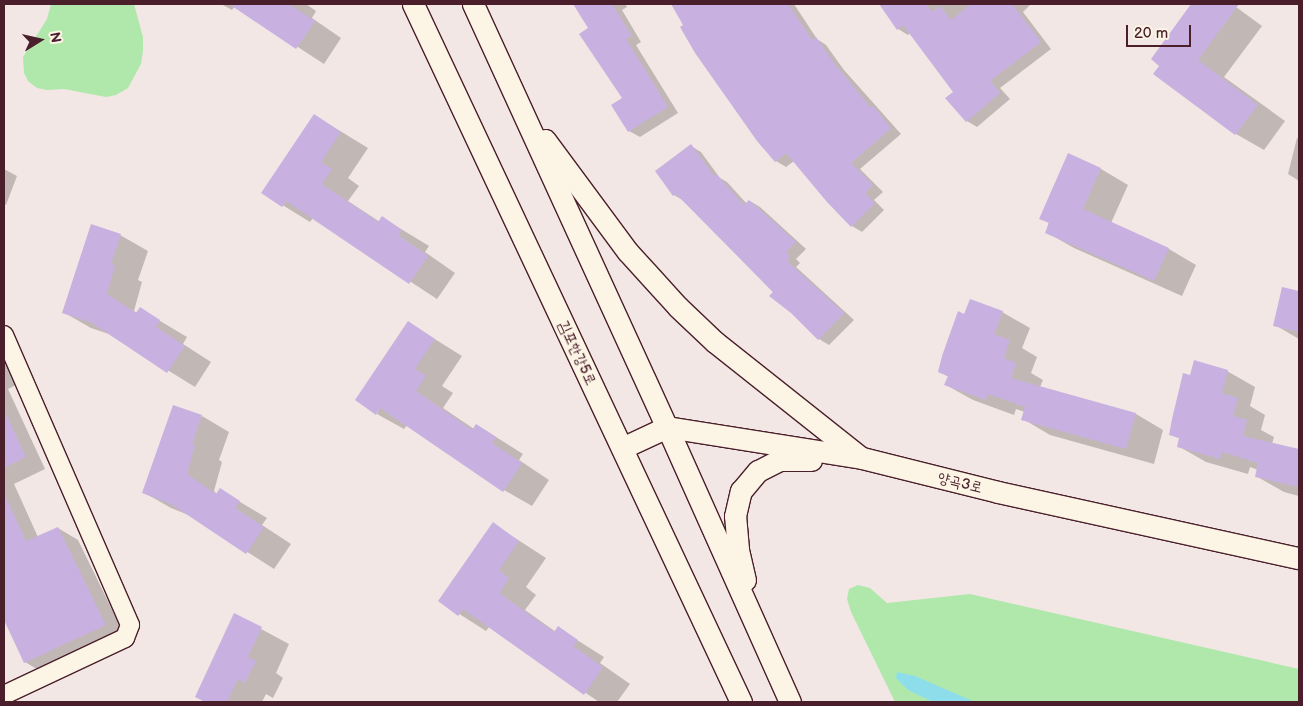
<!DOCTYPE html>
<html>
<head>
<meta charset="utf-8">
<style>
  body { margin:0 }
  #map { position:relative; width:1303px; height:706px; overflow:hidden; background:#f2e7e4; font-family:"Balsamiq Sans","Poor Story",sans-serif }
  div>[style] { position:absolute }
  .green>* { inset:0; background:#b0e8ac }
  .water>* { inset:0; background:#8eddeb }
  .shadow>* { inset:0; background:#0003 }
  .building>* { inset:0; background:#c8b1e0 }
  .roads { filter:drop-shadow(1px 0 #4a1f2b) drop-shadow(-1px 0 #4a1f2b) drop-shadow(0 1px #4a1f2b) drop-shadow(0 -1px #4a1f2b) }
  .minor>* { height:18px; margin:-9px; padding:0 9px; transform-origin:9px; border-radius:9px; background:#fcf5e5 }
  .tertiary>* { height:21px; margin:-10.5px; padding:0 10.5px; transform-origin:10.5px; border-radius:10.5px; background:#fcf5e5 }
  span { translate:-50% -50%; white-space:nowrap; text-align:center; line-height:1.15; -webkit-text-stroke:5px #fcf5e5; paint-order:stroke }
  .street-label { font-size:15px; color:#4a1f2b }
  .frame { position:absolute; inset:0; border:5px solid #4a1f2b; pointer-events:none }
  .north { position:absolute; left:15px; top:15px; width:50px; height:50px; -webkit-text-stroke:4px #fcf5e5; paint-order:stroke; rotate:80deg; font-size:14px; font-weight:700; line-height:20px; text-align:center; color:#4a1f2b }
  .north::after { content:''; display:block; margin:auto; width:18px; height:22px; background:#4a1f2b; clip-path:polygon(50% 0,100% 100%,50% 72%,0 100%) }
  .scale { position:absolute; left:1126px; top:25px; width:65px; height:22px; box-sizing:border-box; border:2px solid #4a1f2b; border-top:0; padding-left:6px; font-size:15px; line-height:18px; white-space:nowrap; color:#4a1f2b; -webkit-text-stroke:4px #fcf5e5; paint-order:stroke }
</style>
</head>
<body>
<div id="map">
  <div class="green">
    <i style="clip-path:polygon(51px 4px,134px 4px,143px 37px,143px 51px,141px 64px,128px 88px,116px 95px,106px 97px,64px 89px,47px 90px,37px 88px,28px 81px,24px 73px,23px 57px,47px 19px)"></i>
    <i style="clip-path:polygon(858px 585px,870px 588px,887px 603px,970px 594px,1299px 669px,1299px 702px,895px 702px,851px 612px,847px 599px,849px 589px)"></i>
  </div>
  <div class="water">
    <i style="clip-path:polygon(897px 672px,915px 676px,975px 702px,933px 702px,908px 690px,896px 678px)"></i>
  </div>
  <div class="shadow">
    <i style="clip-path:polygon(221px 4px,306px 4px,316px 11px,312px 18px,341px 38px,324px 64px,235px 6px,232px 10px)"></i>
    <i style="clip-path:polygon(575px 4px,625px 4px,627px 7px,622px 10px,641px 42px,636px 45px,678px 113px,640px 137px,629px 131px,613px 106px,623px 99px,589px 28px)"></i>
    <i style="clip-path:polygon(673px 4px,794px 4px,817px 39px,826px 45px,844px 70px,901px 134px,860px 169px,883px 192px,874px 200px,884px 210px,862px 232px,852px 226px,794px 161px,786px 167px,776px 161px)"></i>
    <i style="clip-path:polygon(880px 4px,1031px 4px,1023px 12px,1051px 49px,1000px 88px,1010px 99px,977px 127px,967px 121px,954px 92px,910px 33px,908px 35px,898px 29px)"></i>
    <i style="clip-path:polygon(1193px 4px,1232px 4px,1262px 26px,1224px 77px,1285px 121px,1264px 150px,1236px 134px,1155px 73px,1161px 65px,1152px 59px)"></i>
    <i style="clip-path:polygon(314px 115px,368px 148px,348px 178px,359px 186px,348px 201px,380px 222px,383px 218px,429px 246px,425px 252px,455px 273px,437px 299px,313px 218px,310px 222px,263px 193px)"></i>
    <i style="clip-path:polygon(1297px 138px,1299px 139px,1299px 181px,1288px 174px)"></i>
    <i style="clip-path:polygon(691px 146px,701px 152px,720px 178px,727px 182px,747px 204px,750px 201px,760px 207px,806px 249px,796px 259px,800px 263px,796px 267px,854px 320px,829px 345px,819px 339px,684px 201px,674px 195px)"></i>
    <i style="clip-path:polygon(1068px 155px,1101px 169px,1128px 185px,1111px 223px,1169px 249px,1196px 265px,1182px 296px,1074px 248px,1046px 232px)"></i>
    <i style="clip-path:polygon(4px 169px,17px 176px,6px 205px,4px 204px)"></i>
    <i style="clip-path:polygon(120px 235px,148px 251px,138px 280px,142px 282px,134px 311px,137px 313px,140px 309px,187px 337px,183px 344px,211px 362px,195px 387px,109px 334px,91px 328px,63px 312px)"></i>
    <i style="clip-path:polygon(1283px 289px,1299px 293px,1299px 339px,1275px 325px)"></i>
    <i style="clip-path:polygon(1002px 312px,1030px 328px,1022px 348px,1037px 357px,1031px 373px,1043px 380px,1040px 387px,1136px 414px,1163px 430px,1154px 464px,1050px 435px,1023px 419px,1025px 412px,1016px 409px,1014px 415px,973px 400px,946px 385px,949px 377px,939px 372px,965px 315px)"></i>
    <i style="clip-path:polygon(409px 323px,462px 356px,442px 386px,453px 393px,443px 408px,474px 429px,477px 425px,523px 454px,519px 460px,549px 480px,532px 506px,504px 490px,407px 425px,404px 429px,377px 414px)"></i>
    <i style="clip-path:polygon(4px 358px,16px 385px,8px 389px,45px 469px,14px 484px,38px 537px,58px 528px,78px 540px,125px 636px,45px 674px,25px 662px,4px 617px)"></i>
    <i style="clip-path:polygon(1227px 371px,1255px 387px,1250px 406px,1265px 415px,1261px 430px,1274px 437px,1272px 444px,1299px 451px,1299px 496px,1284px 492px,1256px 476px,1258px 470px,1250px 467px,1248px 474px,1206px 462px,1178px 446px,1180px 439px,1171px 434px,1190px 376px)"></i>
    <i style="clip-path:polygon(202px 416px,229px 432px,219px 460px,222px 462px,214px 491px,217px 494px,220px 490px,267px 518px,262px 525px,291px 544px,274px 569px,191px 516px,171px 508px,143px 492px)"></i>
    <i style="clip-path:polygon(493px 524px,546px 558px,526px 587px,536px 595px,525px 610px,556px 632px,558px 628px,604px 657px,600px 663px,630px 684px,617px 702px,599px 702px,489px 627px,486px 631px,439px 601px)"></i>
    <i style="clip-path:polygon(235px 615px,289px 644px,276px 673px,283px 678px,273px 698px,266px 694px,262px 702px,206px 702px,196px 697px)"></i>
  </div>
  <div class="building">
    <i style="clip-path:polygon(229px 4px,289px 4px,315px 21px,296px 49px)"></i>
    <i style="clip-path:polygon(573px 4px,612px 4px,632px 36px,626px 39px,668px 107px,628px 132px,611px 105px,622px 98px,579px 34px,588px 28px)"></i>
    <i style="clip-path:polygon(671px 4px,788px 4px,812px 40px,816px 37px,834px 63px,871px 108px,873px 106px,891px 128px,851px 163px,873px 185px,865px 193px,875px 203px,851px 227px,827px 202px,786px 153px,775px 162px,757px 141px,695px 53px,680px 27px,683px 25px)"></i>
    <i style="clip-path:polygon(879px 4px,926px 4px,932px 12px,940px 6px,951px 20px,971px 4px,1012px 4px,1041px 42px,990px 81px,1000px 93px,966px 122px,945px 98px,953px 92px,903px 25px,897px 30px)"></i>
    <i style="clip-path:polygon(1191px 4px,1239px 4px,1198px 60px,1258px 105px,1235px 135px,1153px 74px,1159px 66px,1151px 59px)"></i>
    <i style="clip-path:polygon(314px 114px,341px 132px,321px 162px,332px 169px,322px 184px,378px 222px,382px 216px,402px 230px,398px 235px,428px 256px,409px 284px,286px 201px,282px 207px,261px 193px)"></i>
    <i style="clip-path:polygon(691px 144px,714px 176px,716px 174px,744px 205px,749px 200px,796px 242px,786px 252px,790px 257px,787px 261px,844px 313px,818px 340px,791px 313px,769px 296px,773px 292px,676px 194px,673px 196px,655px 171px)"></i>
    <i style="clip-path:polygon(1068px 153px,1101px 168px,1083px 209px,1169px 248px,1154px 281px,1045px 233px,1049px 223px,1039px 219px)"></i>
    <i style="clip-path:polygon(91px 224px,121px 234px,111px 264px,115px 265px,107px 294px,136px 313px,140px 307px,160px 320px,156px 327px,185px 346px,167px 373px,92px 323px,62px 313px)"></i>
    <i style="clip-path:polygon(1282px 287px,1299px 291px,1299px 332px,1273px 326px)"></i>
    <i style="clip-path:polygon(970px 299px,1003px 311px,994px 334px,1010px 340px,1004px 358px,1016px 363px,1011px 378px,1136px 413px,1126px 449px,1021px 420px,1025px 407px,988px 394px,986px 400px,944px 385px,948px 376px,938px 372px,942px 356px,958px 311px,964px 314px)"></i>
    <i style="clip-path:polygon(408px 321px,435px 339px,415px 369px,426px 376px,416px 391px,472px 430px,476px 424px,496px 437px,492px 443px,522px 463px,503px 492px,380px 408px,376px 415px,355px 400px)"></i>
    <i style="clip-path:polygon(1194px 360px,1228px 370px,1222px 393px,1238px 398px,1233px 416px,1247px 420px,1243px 436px,1299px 449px,1299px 487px,1255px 477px,1258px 463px,1222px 452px,1220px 459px,1177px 447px,1179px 438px,1169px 435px,1172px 419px,1183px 373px,1190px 375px)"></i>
    <i style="clip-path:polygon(173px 405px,202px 415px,192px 444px,195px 445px,187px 474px,216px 494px,220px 488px,240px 501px,235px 508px,264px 527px,246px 554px,171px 504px,142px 493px)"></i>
    <i style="clip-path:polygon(4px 410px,26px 457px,4px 468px)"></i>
    <i style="clip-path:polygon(4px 493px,26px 541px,58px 527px,106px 625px,24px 663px,4px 620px)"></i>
    <i style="clip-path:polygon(493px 522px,519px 541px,499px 570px,509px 578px,499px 593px,554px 632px,558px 626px,578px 640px,573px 646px,603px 667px,584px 695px,463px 609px,458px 616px,438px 601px)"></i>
    <i style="clip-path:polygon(234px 613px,262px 627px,248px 657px,256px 661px,245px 683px,238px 679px,227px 702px,205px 702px,195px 697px)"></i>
  </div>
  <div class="roads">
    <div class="minor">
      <i style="left:4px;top:335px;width:316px;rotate:66.5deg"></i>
      <i style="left:130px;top:625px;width:14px;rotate:111deg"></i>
      <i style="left:125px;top:638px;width:134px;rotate:154.8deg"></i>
    </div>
    <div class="tertiary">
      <i style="left:413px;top:4px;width:771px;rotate:64.83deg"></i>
      <i style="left:473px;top:4px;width:465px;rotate:65.4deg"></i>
      <i style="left:667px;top:427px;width:301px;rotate:65.9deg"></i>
      <i style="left:545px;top:140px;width:139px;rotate:53.5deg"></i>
      <i style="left:628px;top:252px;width:74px;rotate:47.7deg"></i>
      <i style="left:678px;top:307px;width:51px;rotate:43.4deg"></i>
      <i style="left:715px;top:342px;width:185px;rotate:38.4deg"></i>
      <i style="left:622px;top:448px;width:50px;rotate:-25deg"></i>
      <i style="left:667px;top:427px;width:197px;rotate:9deg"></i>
      <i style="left:862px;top:458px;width:140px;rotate:14deg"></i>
      <i style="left:998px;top:492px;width:308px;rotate:12.4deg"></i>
      <i style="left:745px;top:580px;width:32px;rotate:-103deg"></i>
      <i style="left:738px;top:549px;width:33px;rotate:-95deg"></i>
      <i style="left:735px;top:516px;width:26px;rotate:-77deg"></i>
      <i style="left:741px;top:491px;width:26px;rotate:-50deg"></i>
      <i style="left:758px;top:471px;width:25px;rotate:-27deg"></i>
      <i style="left:780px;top:460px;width:31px"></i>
    </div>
  </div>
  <div class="street-label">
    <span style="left:577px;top:353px;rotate:65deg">김포한강5로</span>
    <span style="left:960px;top:483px;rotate:14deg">양곡3로</span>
  </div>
  <div class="frame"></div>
  <div class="north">N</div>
  <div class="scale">20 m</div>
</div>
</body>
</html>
